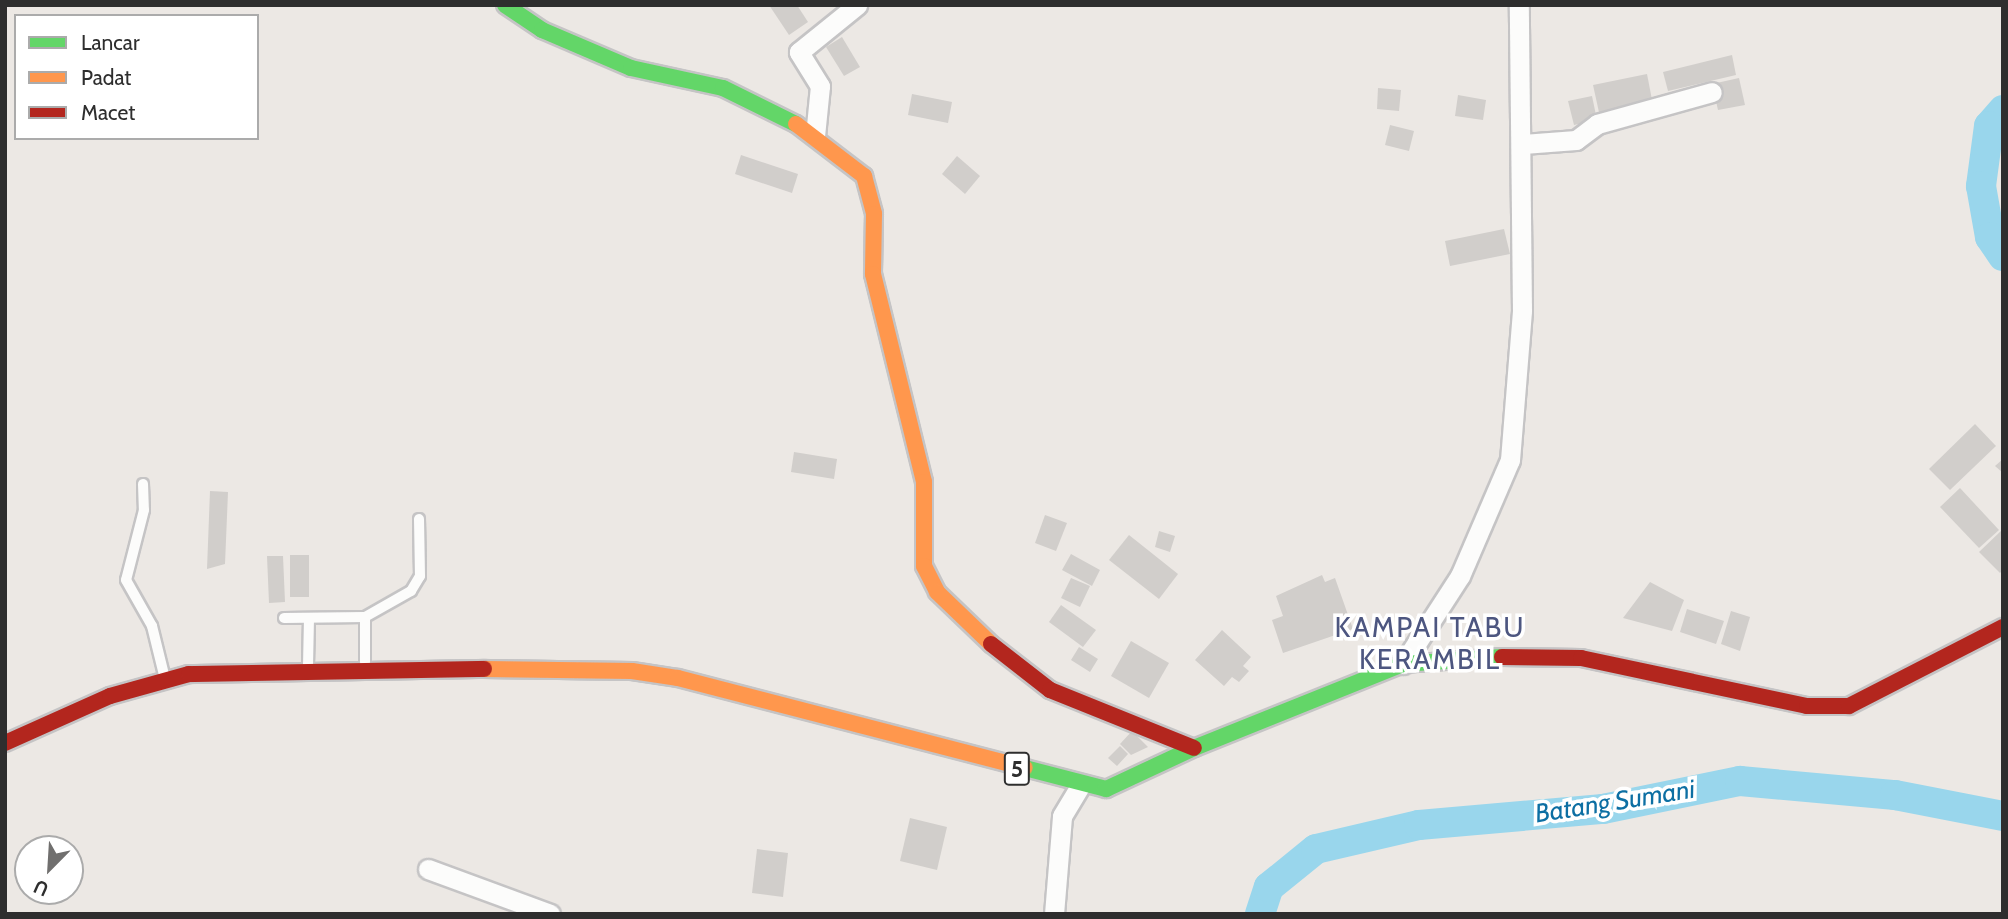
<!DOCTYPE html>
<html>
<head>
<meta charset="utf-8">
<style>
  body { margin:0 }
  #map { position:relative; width:2008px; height:919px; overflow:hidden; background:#ece8e4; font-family:Cabin,sans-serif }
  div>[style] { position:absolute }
  .river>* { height:30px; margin:-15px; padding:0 15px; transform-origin:15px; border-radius:15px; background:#99d6ec }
  .building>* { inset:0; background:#d1cecb }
  .roads { filter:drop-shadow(2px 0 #c5c4c5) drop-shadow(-2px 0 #c5c4c5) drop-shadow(0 2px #c5c4c5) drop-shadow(0 -2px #c5c4c5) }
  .lane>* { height:10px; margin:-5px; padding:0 5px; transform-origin:5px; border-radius:5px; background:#fcfcfb }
  .street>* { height:19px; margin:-9.5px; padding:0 9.5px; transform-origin:9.5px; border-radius:9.5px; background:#fcfcfb }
  .fast>* { height:16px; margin:-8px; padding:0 8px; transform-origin:8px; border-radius:8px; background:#63d668 }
  .slow>* { height:16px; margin:-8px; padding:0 8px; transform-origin:8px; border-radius:8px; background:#ff974d }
  .jam>* { height:16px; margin:-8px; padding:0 8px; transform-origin:8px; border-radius:8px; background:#b3261e }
  span { translate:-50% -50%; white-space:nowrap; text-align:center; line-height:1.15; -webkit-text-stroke:7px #fff; paint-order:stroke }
  .shield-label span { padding:2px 5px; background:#fff; border:2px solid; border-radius:5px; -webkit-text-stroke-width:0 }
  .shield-label { font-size:23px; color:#2e2e2e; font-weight:700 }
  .water-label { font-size:26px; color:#0d6fa3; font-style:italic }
  .quarter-label { font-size:28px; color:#4d5680; letter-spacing:2px }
  .frame { position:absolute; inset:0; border:7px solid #2e2e2e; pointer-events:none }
  .legend { position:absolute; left:14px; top:14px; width:245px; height:126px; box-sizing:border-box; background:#fff; border:2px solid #ababab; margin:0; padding:9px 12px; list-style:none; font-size:21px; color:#2e2e2e }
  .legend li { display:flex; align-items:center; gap:14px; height:35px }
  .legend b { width:35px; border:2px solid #ababab }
  .north { position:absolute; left:14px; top:835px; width:70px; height:70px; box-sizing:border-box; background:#fff; border:2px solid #ababab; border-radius:50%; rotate:204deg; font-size:19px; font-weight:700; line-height:28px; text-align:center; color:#2e2e2e }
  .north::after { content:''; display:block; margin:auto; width:24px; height:32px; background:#706f6e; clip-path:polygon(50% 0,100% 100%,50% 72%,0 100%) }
</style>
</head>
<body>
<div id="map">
  <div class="river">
    <i style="left:2003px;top:110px;width:21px;rotate:131deg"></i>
    <i style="left:1989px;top:126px;width:61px;rotate:97.6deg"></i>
    <i style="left:1981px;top:186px;width:52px;rotate:80deg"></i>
    <i style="left:1990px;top:237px;width:23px;rotate:56deg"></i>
    <i style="left:1260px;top:914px;width:28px;rotate:-72deg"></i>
    <i style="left:1269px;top:887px;width:60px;rotate:-39deg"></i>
    <i style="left:1316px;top:849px;width:106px;rotate:-13.1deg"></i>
    <i style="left:1419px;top:825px;width:185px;rotate:-5deg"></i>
    <i style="left:1603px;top:809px;width:140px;rotate:-11.6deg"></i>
    <i style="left:1740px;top:781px;width:156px;rotate:5.2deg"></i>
    <i style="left:1895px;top:795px;width:110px;rotate:11deg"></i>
  </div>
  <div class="building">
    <i style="clip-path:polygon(769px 5px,797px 5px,808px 22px,789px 35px)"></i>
    <i style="clip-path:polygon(842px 37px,860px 67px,844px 76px,826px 47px)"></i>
    <i style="clip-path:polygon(1732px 55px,1736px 75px,1668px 91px,1663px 72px)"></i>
    <i style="clip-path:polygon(1647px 74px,1653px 105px,1600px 117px,1593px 85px)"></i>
    <i style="clip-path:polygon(1739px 78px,1745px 105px,1718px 110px,1712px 84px)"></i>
    <i style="clip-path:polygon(1378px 88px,1401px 90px,1399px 111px,1377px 109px)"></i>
    <i style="clip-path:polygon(912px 94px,952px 102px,948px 123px,908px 115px)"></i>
    <i style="clip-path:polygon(1458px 95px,1486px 100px,1483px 120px,1455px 116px)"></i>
    <i style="clip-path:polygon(1592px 96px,1597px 120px,1574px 125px,1568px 101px)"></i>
    <i style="clip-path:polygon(1390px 125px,1414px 131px,1409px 151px,1385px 145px)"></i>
    <i style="clip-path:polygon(741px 155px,798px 174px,792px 193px,735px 174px)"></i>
    <i style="clip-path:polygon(957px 156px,980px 176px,965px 194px,942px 174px)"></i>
    <i style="clip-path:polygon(1504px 229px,1510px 254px,1450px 266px,1445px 241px)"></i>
    <i style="clip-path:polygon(1975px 424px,1996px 446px,1950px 490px,1929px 469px)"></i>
    <i style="clip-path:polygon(794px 452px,837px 459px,834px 479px,791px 472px)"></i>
    <i style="clip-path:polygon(2003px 459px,2003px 473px,1995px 466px)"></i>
    <i style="clip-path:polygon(1960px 488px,1999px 530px,1979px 548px,1940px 507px)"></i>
    <i style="clip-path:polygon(210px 491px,228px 492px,225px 564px,207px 569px)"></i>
    <i style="clip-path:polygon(1045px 515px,1067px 523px,1056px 551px,1035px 543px)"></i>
    <i style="clip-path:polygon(2003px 529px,2003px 570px,2000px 573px,1979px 552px)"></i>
    <i style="clip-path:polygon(1159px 531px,1175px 536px,1170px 552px,1155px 547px)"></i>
    <i style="clip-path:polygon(1129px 535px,1178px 574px,1159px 599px,1109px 560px)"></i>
    <i style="clip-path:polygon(1071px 554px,1100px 570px,1092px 586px,1062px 570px)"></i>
    <i style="clip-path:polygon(290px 555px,309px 555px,309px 597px,290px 597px)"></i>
    <i style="clip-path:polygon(267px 556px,283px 556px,285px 602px,269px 603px)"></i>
    <i style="clip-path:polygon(1322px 575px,1325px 582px,1335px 578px,1353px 629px,1283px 653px,1272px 620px,1283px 616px,1276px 596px)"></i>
    <i style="clip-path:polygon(1071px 578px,1090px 586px,1080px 607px,1061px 598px)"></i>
    <i style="clip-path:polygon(1650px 582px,1684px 600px,1672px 631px,1623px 618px)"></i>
    <i style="clip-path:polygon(1061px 605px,1096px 630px,1083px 647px,1049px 622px)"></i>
    <i style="clip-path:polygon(1687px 609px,1724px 621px,1716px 644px,1680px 632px)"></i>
    <i style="clip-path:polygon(1731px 611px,1750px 617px,1740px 651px,1721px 644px)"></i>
    <i style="clip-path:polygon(1222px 630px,1251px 657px,1243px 666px,1249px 671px,1239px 682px,1232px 677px,1224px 686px,1195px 660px)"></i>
    <i style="clip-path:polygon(1131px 641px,1169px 663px,1149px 698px,1111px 676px)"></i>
    <i style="clip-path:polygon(1079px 647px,1098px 659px,1090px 672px,1071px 660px)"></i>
    <i style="clip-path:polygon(1132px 731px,1148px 747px,1131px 755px,1120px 744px)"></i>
    <i style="clip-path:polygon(1120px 746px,1128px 754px,1117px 766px,1108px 758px)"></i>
    <i style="clip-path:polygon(910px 818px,947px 827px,937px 870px,900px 861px)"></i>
    <i style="clip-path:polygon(757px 849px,788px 853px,783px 897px,752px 893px)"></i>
  </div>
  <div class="roads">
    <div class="lane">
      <i style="left:143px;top:484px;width:26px;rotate:88deg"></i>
      <i style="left:144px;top:510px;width:72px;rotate:104.4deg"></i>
      <i style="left:126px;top:580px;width:53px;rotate:60.5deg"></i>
      <i style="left:152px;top:626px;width:50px;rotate:76.2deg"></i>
      <i style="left:365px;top:617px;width:45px;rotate:90deg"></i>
      <i style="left:284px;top:618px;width:81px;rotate:-0.7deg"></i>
      <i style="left:365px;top:617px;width:53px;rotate:-29.5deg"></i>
      <i style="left:411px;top:591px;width:17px;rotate:-59deg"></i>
      <i style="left:420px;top:576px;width:57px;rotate:-91deg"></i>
      <i style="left:308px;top:666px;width:48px;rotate:-88.8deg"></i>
    </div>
    <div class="street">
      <i style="left:815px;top:136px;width:50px;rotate:-84.3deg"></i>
      <i style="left:820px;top:86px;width:40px;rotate:-122deg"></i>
      <i style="left:799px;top:52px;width:75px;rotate:-39deg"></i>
      <i style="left:1523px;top:144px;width:53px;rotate:-4.3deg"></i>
      <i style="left:1576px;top:140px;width:26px;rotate:-37deg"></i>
      <i style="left:1597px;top:124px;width:119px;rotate:-15.5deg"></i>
      <i style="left:1403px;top:664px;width:105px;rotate:-57.1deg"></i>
      <i style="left:1460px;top:576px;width:126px;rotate:-66.7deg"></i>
      <i style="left:1510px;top:460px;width:149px;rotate:-85.4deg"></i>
      <i style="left:1522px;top:311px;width:306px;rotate:-90.6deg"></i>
      <i style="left:428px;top:869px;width:130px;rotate:20.2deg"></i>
      <i style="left:1054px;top:914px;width:98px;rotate:-85.3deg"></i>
      <i style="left:1062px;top:816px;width:35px;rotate:-59deg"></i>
    </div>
    <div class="fast">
      <i style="left:505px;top:5px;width:45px;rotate:34deg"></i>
      <i style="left:542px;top:30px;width:97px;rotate:23.1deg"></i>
      <i style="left:631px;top:68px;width:94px;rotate:12.3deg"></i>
      <i style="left:723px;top:88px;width:81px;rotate:26.3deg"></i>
      <i style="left:1025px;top:768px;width:84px;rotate:14.5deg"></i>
      <i style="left:1106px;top:789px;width:97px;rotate:-25deg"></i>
      <i style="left:1194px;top:748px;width:225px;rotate:-21.9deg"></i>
      <i style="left:1403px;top:664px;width:99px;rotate:-4deg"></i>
    </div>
    <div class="slow">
      <i style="left:796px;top:124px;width:86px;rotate:37.4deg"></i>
      <i style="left:864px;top:176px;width:39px;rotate:75deg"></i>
      <i style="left:874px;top:214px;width:60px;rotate:91deg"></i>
      <i style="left:873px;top:274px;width:214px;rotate:76.2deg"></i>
      <i style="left:924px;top:482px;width:84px;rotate:90deg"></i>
      <i style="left:924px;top:566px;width:29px;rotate:63deg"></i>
      <i style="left:937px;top:592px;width:75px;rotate:43.9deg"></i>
      <i style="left:484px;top:669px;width:148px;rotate:0.8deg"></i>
      <i style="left:632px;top:671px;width:47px;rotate:8.7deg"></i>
      <i style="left:678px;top:678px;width:358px;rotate:14.5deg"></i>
    </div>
    <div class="jam">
      <i style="left:991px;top:644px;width:75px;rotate:37.9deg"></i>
      <i style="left:1050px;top:690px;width:155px;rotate:21.9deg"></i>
      <i style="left:1502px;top:657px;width:79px;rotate:0.7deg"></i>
      <i style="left:1581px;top:658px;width:231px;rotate:12deg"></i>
      <i style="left:1807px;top:706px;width:42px"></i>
      <i style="left:1849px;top:706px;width:173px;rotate:-27.2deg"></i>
      <i style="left:5px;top:743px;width:115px;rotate:-24.1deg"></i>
      <i style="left:110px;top:696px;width:82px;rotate:-15.6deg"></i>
      <i style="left:189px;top:674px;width:295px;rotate:-1deg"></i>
    </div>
  </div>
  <div class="shield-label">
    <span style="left:1017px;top:769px">5</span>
  </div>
  <div class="water-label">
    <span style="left:1615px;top:802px;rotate:-9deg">Batang Sumani</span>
  </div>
  <div class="quarter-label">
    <span style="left:1430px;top:643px">KAMPAI TABU<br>KERAMBIL</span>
  </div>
  <div class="frame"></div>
  <ul class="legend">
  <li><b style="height:9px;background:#63d668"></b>Lancar</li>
  <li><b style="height:9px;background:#ff974d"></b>Padat</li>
  <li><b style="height:9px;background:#b3261e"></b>Macet</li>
  </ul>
  <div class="north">U</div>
</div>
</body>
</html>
